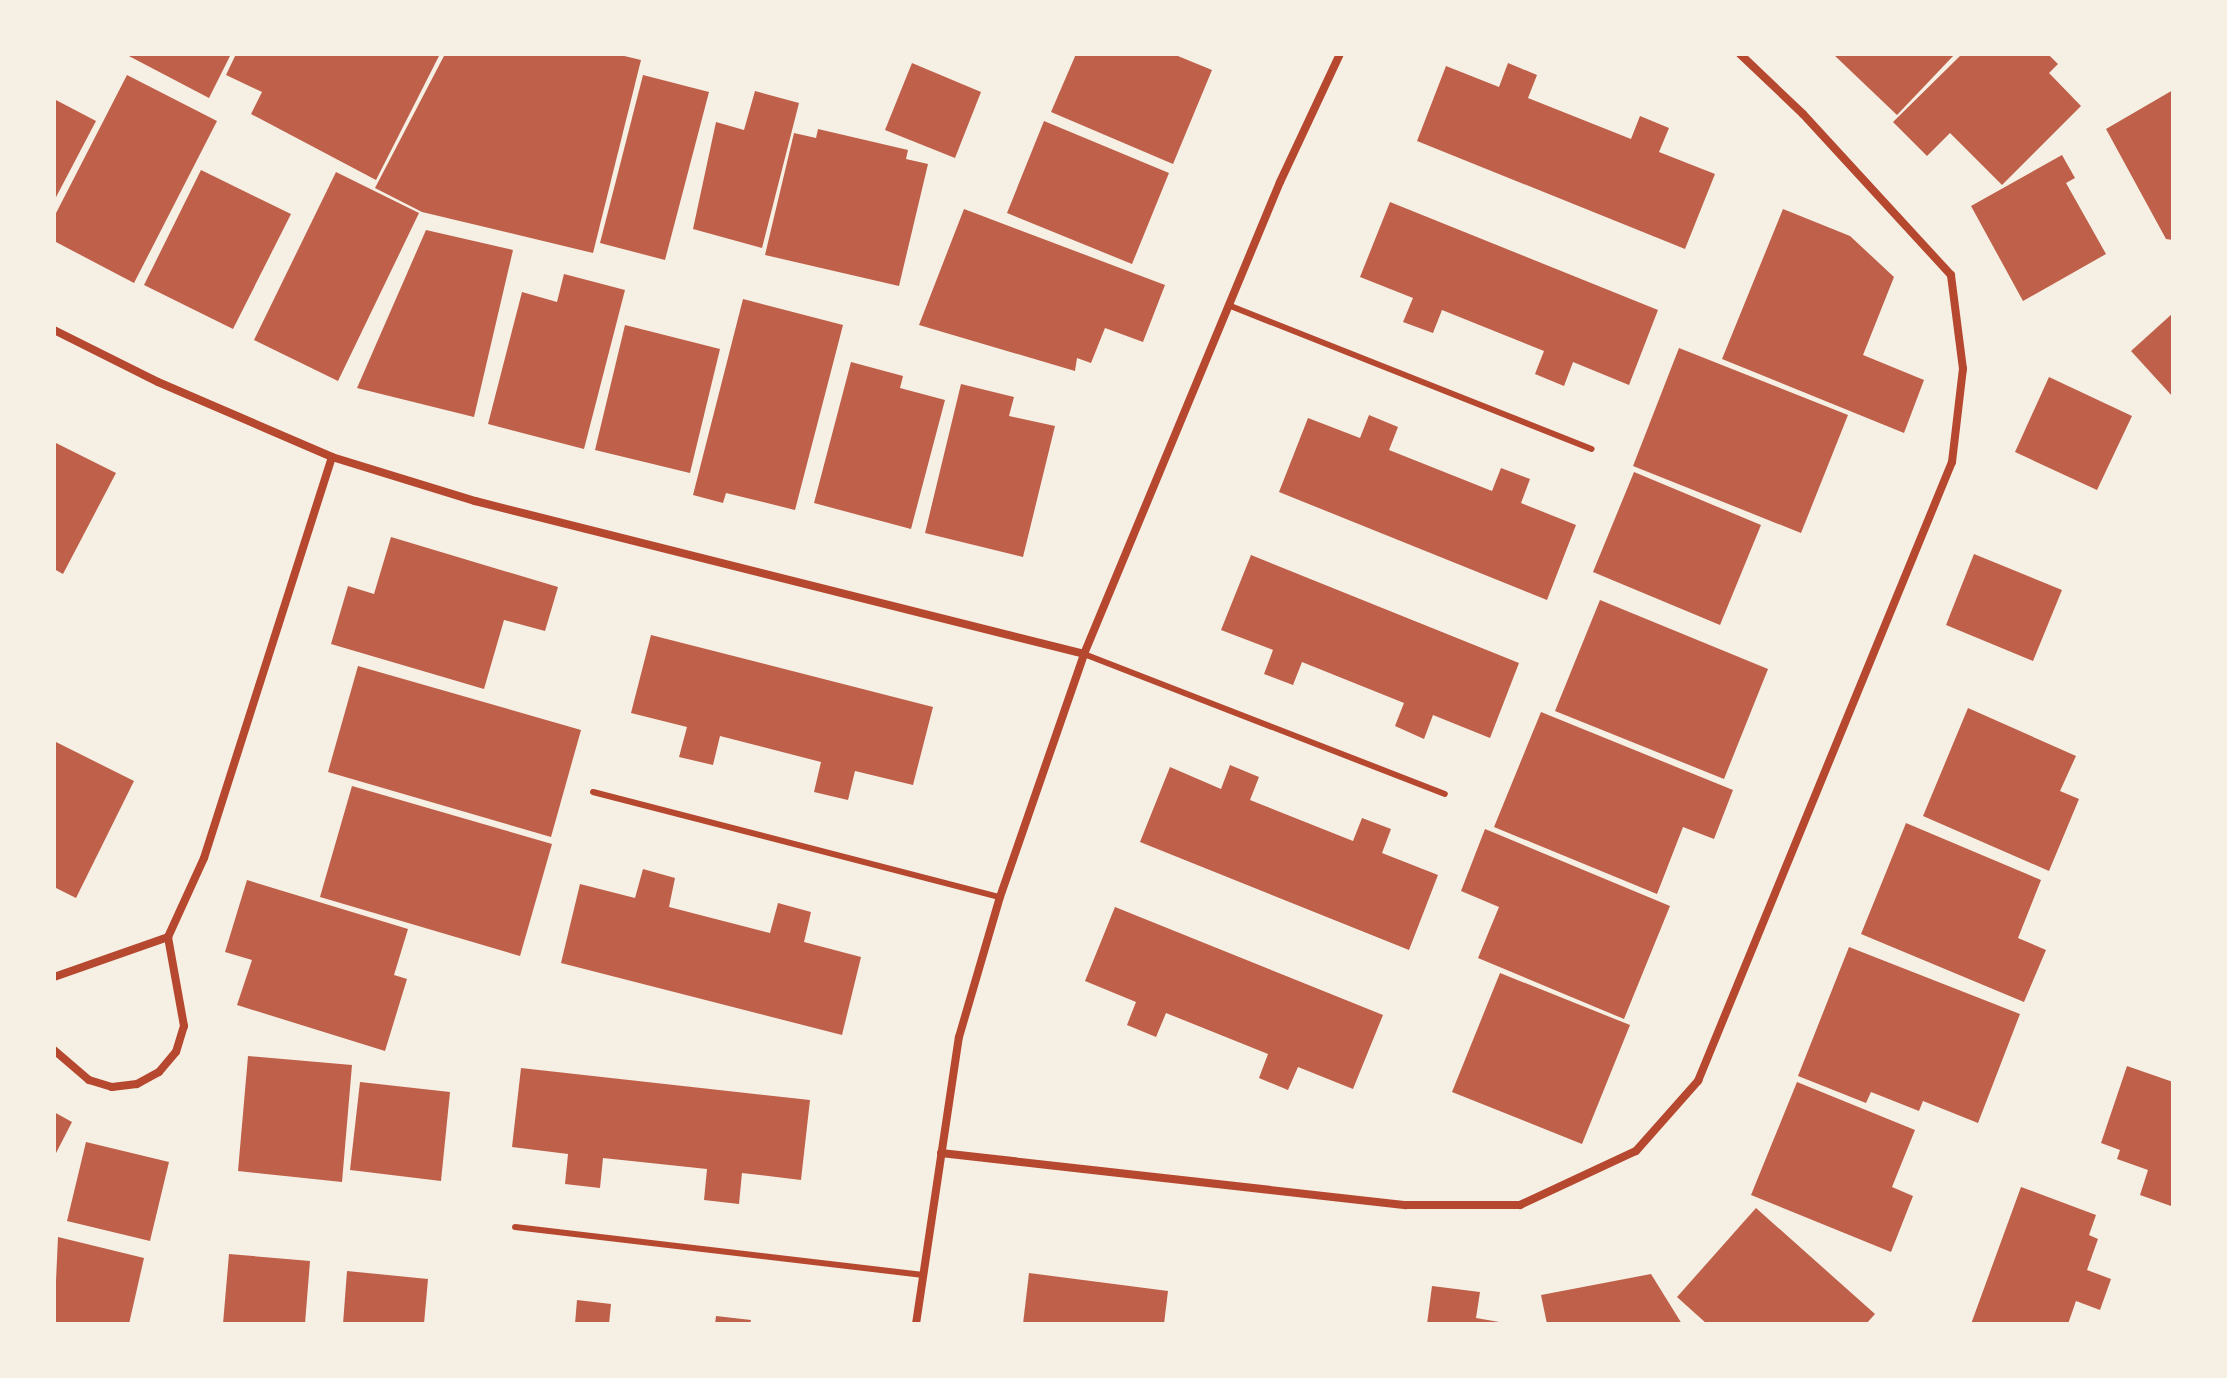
<!DOCTYPE html>
<html>
<head>
<meta charset="utf-8">
<style>
  body { margin:0 }
  #map { position:relative; width:2227px; height:1378px; overflow:hidden; background:#f6efe4; font-family:"Source Sans 3",sans-serif }
  div>[style] { position:absolute }
  .building>* { inset:0; background:#bf614a }
  .service>* { height:6px; margin:-3px; padding:0 3px; transform-origin:3px; border-radius:3px; background:#b5482f }
  .minor>* { height:8px; margin:-4px; padding:0 4px; transform-origin:4px; border-radius:4px; background:#b5482f }
  span { translate:-50% -50%; white-space:nowrap; text-align:center; line-height:1.15; -webkit-text-stroke:7px #f6efe4; paint-order:stroke }
  .frame { position:absolute; inset:0; border:56px solid #f6efe4; pointer-events:none }
</style>
</head>
<body>
<div id="map">
  <div class="building">
    <i style="clip-path:polygon(125px 54px,231px 54px,209px 98px)"></i>
    <i style="clip-path:polygon(236px 54px,440px 54px,376px 180px,251px 114px,262px 92px,226px 75px)"></i>
    <i style="clip-path:polygon(445px 54px,616px 54px,641px 60px,593px 253px,422px 212px,375px 188px)"></i>
    <i style="clip-path:polygon(1076px 54px,1173px 54px,1212px 70px,1173px 164px,1051px 112px)"></i>
    <i style="clip-path:polygon(1833px 54px,1955px 54px,1897px 115px)"></i>
    <i style="clip-path:polygon(1962px 54px,2048px 54px,2058px 64px,2049px 73px,2081px 106px,2002px 185px,1950px 133px,1927px 156px,1893px 122px)"></i>
    <i style="clip-path:polygon(912px 63px,981px 92px,955px 158px,885px 130px)"></i>
    <i style="clip-path:polygon(1508px 63px,1537px 75px,1528px 98px,1631px 139px,1640px 116px,1669px 128px,1659px 152px,1715px 174px,1685px 249px,1417px 141px,1446px 66px,1499px 87px)"></i>
    <i style="clip-path:polygon(127px 75px,217px 121px,134px 283px,54px 241px,54px 217px)"></i>
    <i style="clip-path:polygon(643px 75px,709px 92px,665px 260px,600px 243px)"></i>
    <i style="clip-path:polygon(2173px 90px,2173px 240px,2166px 239px,2106px 129px)"></i>
    <i style="clip-path:polygon(755px 91px,799px 103px,762px 248px,693px 229px,716px 122px,744px 130px)"></i>
    <i style="clip-path:polygon(54px 99px,96px 121px,54px 201px)"></i>
    <i style="clip-path:polygon(1044px 121px,1169px 173px,1132px 264px,1007px 213px)"></i>
    <i style="clip-path:polygon(818px 129px,908px 150px,906px 159px,928px 164px,899px 286px,765px 255px,794px 133px,816px 138px)"></i>
    <i style="clip-path:polygon(2062px 155px,2075px 178px,2066px 183px,2106px 254px,2023px 301px,1971px 206px)"></i>
    <i style="clip-path:polygon(201px 170px,291px 214px,233px 329px,144px 285px)"></i>
    <i style="clip-path:polygon(336px 172px,419px 213px,338px 381px,254px 340px)"></i>
    <i style="clip-path:polygon(1390px 202px,1658px 310px,1629px 385px,1573px 362px,1564px 386px,1535px 374px,1544px 351px,1442px 310px,1433px 333px,1403px 322px,1413px 298px,1360px 277px)"></i>
    <i style="clip-path:polygon(964px 209px,1165px 285px,1143px 342px,1105px 328px,1091px 363px,1077px 358px,1075px 371px,919px 325px)"></i>
    <i style="clip-path:polygon(1783px 209px,1850px 236px,1894px 277px,1863px 355px,1924px 380px,1904px 433px,1722px 359px)"></i>
    <i style="clip-path:polygon(426px 230px,513px 250px,474px 417px,357px 388px)"></i>
    <i style="clip-path:polygon(564px 274px,625px 290px,584px 449px,488px 424px,522px 292px,557px 302px)"></i>
    <i style="clip-path:polygon(743px 299px,843px 325px,795px 510px,726px 493px,723px 503px,693px 495px)"></i>
    <i style="clip-path:polygon(2173px 313px,2173px 397px,2131px 351px)"></i>
    <i style="clip-path:polygon(625px 325px,720px 349px,690px 473px,595px 450px)"></i>
    <i style="clip-path:polygon(1679px 348px,1848px 415px,1801px 533px,1633px 466px)"></i>
    <i style="clip-path:polygon(851px 362px,903px 376px,900px 388px,945px 400px,911px 529px,814px 503px)"></i>
    <i style="clip-path:polygon(2049px 377px,2132px 416px,2097px 490px,2015px 452px)"></i>
    <i style="clip-path:polygon(961px 384px,1014px 397px,1009px 416px,1055px 426px,1023px 557px,925px 533px)"></i>
    <i style="clip-path:polygon(1369px 415px,1398px 427px,1389px 450px,1492px 491px,1501px 468px,1530px 479px,1521px 503px,1576px 525px,1547px 600px,1279px 492px,1308px 418px,1360px 438px)"></i>
    <i style="clip-path:polygon(54px 442px,116px 473px,63px 574px,54px 569px)"></i>
    <i style="clip-path:polygon(1634px 472px,1761px 525px,1720px 625px,1593px 572px)"></i>
    <i style="clip-path:polygon(391px 537px,558px 587px,545px 631px,504px 620px,484px 689px,331px 644px,348px 586px,374px 594px)"></i>
    <i style="clip-path:polygon(1974px 554px,2062px 590px,2033px 661px,1946px 625px)"></i>
    <i style="clip-path:polygon(1251px 555px,1519px 663px,1490px 738px,1433px 715px,1424px 739px,1395px 726px,1404px 703px,1302px 662px,1293px 685px,1264px 674px,1273px 650px,1221px 630px)"></i>
    <i style="clip-path:polygon(1600px 600px,1768px 669px,1724px 779px,1555px 711px)"></i>
    <i style="clip-path:polygon(651px 635px,933px 707px,913px 785px,855px 771px,848px 800px,814px 792px,821px 762px,720px 736px,713px 765px,679px 757px,687px 727px,631px 713px)"></i>
    <i style="clip-path:polygon(358px 666px,581px 730px,551px 837px,328px 772px)"></i>
    <i style="clip-path:polygon(1968px 708px,2076px 756px,2060px 791px,2079px 799px,2049px 871px,1923px 816px)"></i>
    <i style="clip-path:polygon(1541px 712px,1733px 790px,1714px 839px,1683px 827px,1657px 894px,1494px 827px)"></i>
    <i style="clip-path:polygon(54px 741px,134px 781px,76px 898px,54px 887px)"></i>
    <i style="clip-path:polygon(1230px 765px,1259px 777px,1250px 800px,1353px 841px,1362px 818px,1391px 829px,1382px 853px,1438px 875px,1409px 950px,1140px 842px,1170px 767px,1221px 789px)"></i>
    <i style="clip-path:polygon(352px 786px,552px 844px,520px 956px,320px 897px)"></i>
    <i style="clip-path:polygon(1906px 823px,2041px 880px,2018px 938px,2046px 950px,2024px 1002px,1861px 934px)"></i>
    <i style="clip-path:polygon(1485px 829px,1670px 906px,1624px 1019px,1478px 958px,1499px 907px,1461px 891px)"></i>
    <i style="clip-path:polygon(643px 869px,675px 878px,669px 907px,770px 933px,778px 903px,811px 912px,804px 942px,861px 957px,842px 1035px,561px 963px,580px 884px,635px 898px)"></i>
    <i style="clip-path:polygon(247px 880px,408px 929px,394px 975px,407px 979px,385px 1051px,237px 1005px,252px 960px,225px 952px)"></i>
    <i style="clip-path:polygon(1115px 907px,1383px 1015px,1353px 1089px,1298px 1067px,1288px 1090px,1259px 1078px,1268px 1054px,1166px 1013px,1156px 1037px,1127px 1025px,1136px 1002px,1085px 981px)"></i>
    <i style="clip-path:polygon(1849px 947px,2020px 1014px,1978px 1123px,1923px 1101px,1919px 1111px,1871px 1092px,1866px 1103px,1798px 1076px)"></i>
    <i style="clip-path:polygon(1500px 973px,1630px 1025px,1582px 1144px,1452px 1092px)"></i>
    <i style="clip-path:polygon(248px 1056px,352px 1065px,342px 1182px,238px 1171px)"></i>
    <i style="clip-path:polygon(2127px 1066px,2173px 1082px,2171px 1206px,2140px 1195px,2148px 1170px,2117px 1159px,2120px 1150px,2101px 1143px)"></i>
    <i style="clip-path:polygon(521px 1068px,810px 1100px,801px 1180px,742px 1173px,739px 1204px,704px 1200px,707px 1169px,603px 1158px,600px 1188px,565px 1184px,568px 1154px,512px 1147px)"></i>
    <i style="clip-path:polygon(360px 1082px,450px 1092px,441px 1181px,350px 1170px)"></i>
    <i style="clip-path:polygon(1797px 1082px,1915px 1130px,1892px 1187px,1913px 1196px,1891px 1252px,1751px 1195px)"></i>
    <i style="clip-path:polygon(54px 1112px,72px 1122px,54px 1157px)"></i>
    <i style="clip-path:polygon(86px 1142px,169px 1162px,150px 1241px,67px 1221px)"></i>
    <i style="clip-path:polygon(2021px 1187px,2096px 1215px,2089px 1235px,2098px 1239px,2087px 1270px,2111px 1279px,2100px 1310px,2076px 1301px,2068px 1324px,1971px 1324px)"></i>
    <i style="clip-path:polygon(1756px 1208px,1875px 1314px,1866px 1324px,1707px 1324px,1677px 1297px)"></i>
    <i style="clip-path:polygon(58px 1237px,144px 1258px,129px 1324px,54px 1324px)"></i>
    <i style="clip-path:polygon(229px 1254px,310px 1261px,305px 1324px,223px 1324px)"></i>
    <i style="clip-path:polygon(347px 1271px,428px 1279px,424px 1324px,343px 1324px)"></i>
    <i style="clip-path:polygon(1029px 1273px,1168px 1291px,1164px 1324px,1023px 1324px)"></i>
    <i style="clip-path:polygon(1651px 1274px,1682px 1324px,1547px 1324px,1541px 1295px)"></i>
    <i style="clip-path:polygon(1432px 1286px,1480px 1292px,1476px 1318px,1511px 1324px,1427px 1324px)"></i>
    <i style="clip-path:polygon(577px 1300px,611px 1304px,609px 1324px,575px 1324px)"></i>
    <i style="clip-path:polygon(716px 1316px,751px 1320px,750px 1324px,715px 1324px)"></i>
  </div>
  <div class="service">
    <i style="left:1228px;top:305px;width:391px;rotate:21.6deg"></i>
    <i style="left:1084px;top:654px;width:387px;rotate:21.2deg"></i>
    <i style="left:593px;top:792px;width:420px;rotate:14.5deg"></i>
    <i style="left:515px;top:1227px;width:409px;rotate:6.7deg"></i>
  </div>
  <div class="minor">
    <i style="left:54px;top:330px;width:116px;rotate:26.6deg"></i>
    <i style="left:158px;top:382px;width:189px;rotate:23.3deg"></i>
    <i style="left:332px;top:457px;width:150px;rotate:17.1deg"></i>
    <i style="left:475px;top:501px;width:628px;rotate:14.1deg"></i>
    <i style="left:54px;top:977px;width:121px;rotate:-19.3deg"></i>
    <i style="left:168px;top:937px;width:87px;rotate:-65.5deg"></i>
    <i style="left:204px;top:858px;width:421px;rotate:-72.3deg"></i>
    <i style="left:54px;top:1050px;width:46px;rotate:40.6deg"></i>
    <i style="left:89px;top:1080px;width:24px;rotate:17deg"></i>
    <i style="left:112px;top:1087px;width:25px;rotate:-7deg"></i>
    <i style="left:137px;top:1084px;width:25px;rotate:-29deg"></i>
    <i style="left:159px;top:1072px;width:26px;rotate:-50deg"></i>
    <i style="left:176px;top:1052px;width:27px;rotate:-73deg"></i>
    <i style="left:184px;top:1026px;width:90px;rotate:-100.2deg"></i>
    <i style="left:941px;top:1153px;width:468px;rotate:6.4deg"></i>
    <i style="left:1406px;top:1205px;width:114px"></i>
    <i style="left:1520px;top:1205px;width:128px;rotate:-25deg"></i>
    <i style="left:1636px;top:1151px;width:94px;rotate:-48.5deg"></i>
    <i style="left:1698px;top:1081px;width:669px;rotate:-67.69deg"></i>
    <i style="left:1952px;top:462px;width:94px;rotate:-83.3deg"></i>
    <i style="left:1963px;top:369px;width:95px;rotate:-97.3deg"></i>
    <i style="left:1951px;top:275px;width:219px;rotate:-132.6deg"></i>
    <i style="left:1803px;top:114px;width:87px;rotate:-136.4deg"></i>
    <i style="left:916px;top:1324px;width:290px;rotate:-81.5deg"></i>
    <i style="left:959px;top:1037px;width:146px;rotate:-73.7deg"></i>
    <i style="left:1000px;top:897px;width:257px;rotate:-70.9deg"></i>
    <i style="left:1084px;top:654px;width:511px;rotate:-67.45deg"></i>
    <i style="left:1280px;top:182px;width:141px;rotate:-64.9deg"></i>
  </div>
  <div class="frame"></div>
</div>
</body>
</html>
